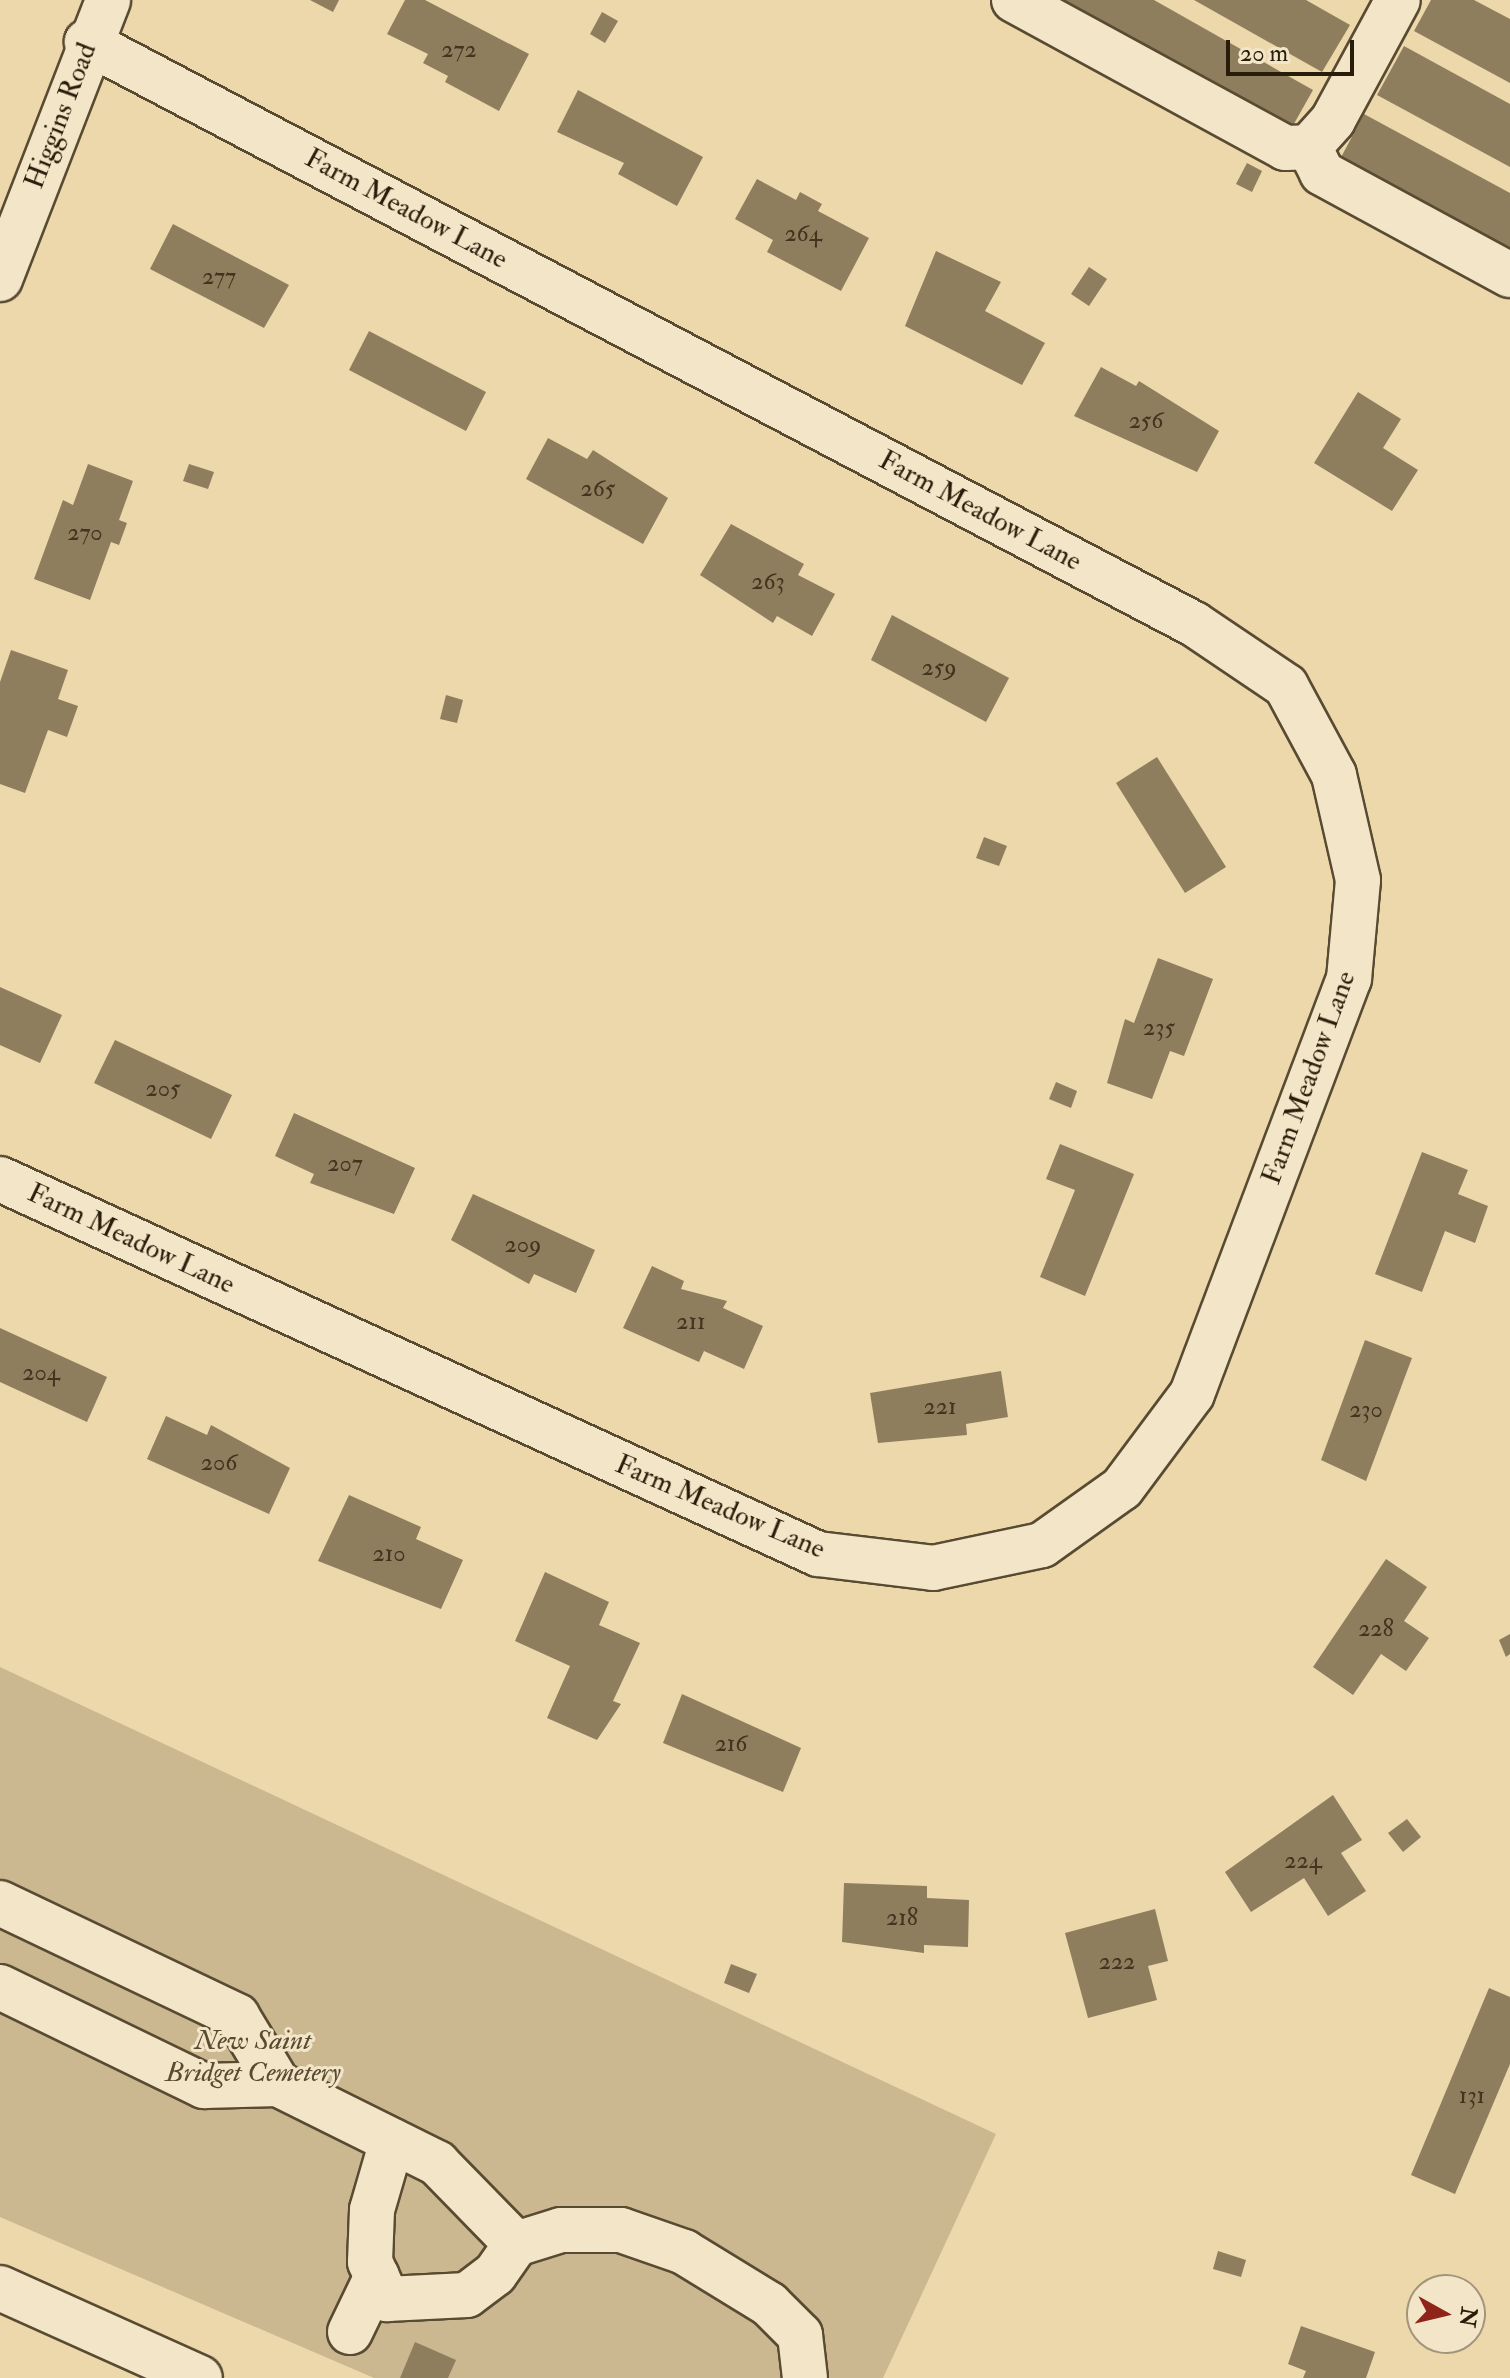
<!DOCTYPE html>
<html>
<head>
<meta charset="utf-8">
<style>
  body { margin:0 }
  #map { position:relative; width:1510px; height:2378px; overflow:hidden; background:#ecd8ab; font-family:"IM FELL Double Pica",serif }
  div>[style] { position:absolute }
  .green>* { inset:0; background:#cbb890 }
  .building>* { inset:0; background:#8e7e5e }
  .roads { filter:drop-shadow(2px 0 #594b32) drop-shadow(-2px 0 #594b32) drop-shadow(0 2px #594b32) drop-shadow(0 -2px #594b32) }
  .minor>* { height:44px; margin:-22px; padding:0 22px; transform-origin:22px; border-radius:22px; background:#f3e6c8 }
  span { translate:-50% -50%; white-space:nowrap; text-align:center; line-height:1.15; -webkit-text-stroke:6px #f3e6c8; paint-order:stroke }
  .number-label { font-size:24px; color:#42341f }
  .number-label span { -webkit-text-stroke-width:0 }
  .street-label { font-size:28px; color:#281c0a }
  .park-label { font-size:28px; color:#594b32; font-style:italic }
  .north { position:absolute; left:1406px; top:2274px; width:80px; height:80px; box-sizing:border-box; background:#f3e6c8; border:2px solid #a2957c; border-radius:50%; rotate:98deg; font-size:22px; font-weight:700; line-height:32px; text-align:center; color:#281c0a }
  .north::after { content:''; display:block; margin:auto; width:28px; height:36px; background:#8f2418; clip-path:polygon(50% 0,100% 100%,50% 72%,0 100%) }
  .scale { position:absolute; left:1226px; top:40px; width:128px; height:36px; box-sizing:border-box; border:4px solid #281c0a; border-top:0; padding-left:10px; font-size:24px; line-height:28px; white-space:nowrap; color:#281c0a; -webkit-text-stroke:6px #f3e6c8; paint-order:stroke }
</style>
</head>
<body>
<div id="map">
  <div class="green">
    <i style="clip-path:polygon(0 1667px,996px 2134px,883px 2378px,374px 2378px,0 2217px)"></i>
  </div>
  <div class="building">
    <i style="clip-path:polygon(310px 0,339px 0,333px 12px)"></i>
    <i style="clip-path:polygon(405px 0,425px 0,529px 54px,499px 111px,445px 82px,448px 76px,423px 63px,428px 54px,387px 34px)"></i>
    <i style="clip-path:polygon(1040px 0,1154px 0,1313px 90px,1286px 138px)"></i>
    <i style="clip-path:polygon(1194px 0,1306px 0,1350px 25px,1322px 72px)"></i>
    <i style="clip-path:polygon(1431px 0,1474px 0,1510px 19px,1510px 83px,1414px 31px)"></i>
    <i style="clip-path:polygon(602px 12px,618px 21px,605px 43px,590px 34px)"></i>
    <i style="clip-path:polygon(1404px 46px,1510px 104px,1510px 167px,1377px 95px)"></i>
    <i style="clip-path:polygon(578px 90px,703px 157px,677px 206px,618px 174px,624px 163px,557px 132px)"></i>
    <i style="clip-path:polygon(1364px 114px,1510px 193px,1510px 256px,1338px 163px)"></i>
    <i style="clip-path:polygon(1247px 163px,1262px 171px,1252px 192px,1236px 184px)"></i>
    <i style="clip-path:polygon(757px 179px,796px 200px,800px 192px,822px 204px,818px 211px,869px 238px,841px 291px,767px 252px,773px 240px,735px 219px)"></i>
    <i style="clip-path:polygon(173px 224px,289px 285px,264px 328px,150px 269px)"></i>
    <i style="clip-path:polygon(936px 251px,1001px 282px,985px 311px,1045px 343px,1022px 385px,905px 326px)"></i>
    <i style="clip-path:polygon(1089px 267px,1107px 279px,1089px 306px,1071px 294px)"></i>
    <i style="clip-path:polygon(369px 331px,486px 392px,466px 431px,349px 370px)"></i>
    <i style="clip-path:polygon(1101px 367px,1136px 386px,1139px 381px,1219px 431px,1197px 472px,1074px 416px)"></i>
    <i style="clip-path:polygon(1358px 392px,1401px 419px,1383px 448px,1418px 470px,1392px 511px,1314px 463px)"></i>
    <i style="clip-path:polygon(548px 438px,587px 459px,593px 450px,668px 498px,643px 544px,526px 479px)"></i>
    <i style="clip-path:polygon(88px 464px,133px 481px,119px 520px,127px 523px,119px 545px,111px 542px,90px 600px,34px 579px,63px 500px,73px 505px)"></i>
    <i style="clip-path:polygon(189px 464px,214px 472px,208px 489px,183px 481px)"></i>
    <i style="clip-path:polygon(731px 524px,804px 564px,798px 575px,835px 594px,812px 636px,777px 616px,773px 623px,700px 575px)"></i>
    <i style="clip-path:polygon(892px 615px,1009px 678px,986px 722px,871px 660px)"></i>
    <i style="clip-path:polygon(11px 650px,68px 670px,58px 699px,78px 706px,67px 737px,48px 730px,25px 793px,0 784px,0 682px)"></i>
    <i style="clip-path:polygon(446px 695px,463px 700px,457px 723px,440px 719px)"></i>
    <i style="clip-path:polygon(1157px 757px,1226px 867px,1185px 893px,1116px 783px)"></i>
    <i style="clip-path:polygon(984px 837px,1007px 846px,999px 866px,976px 858px)"></i>
    <i style="clip-path:polygon(1158px 958px,1213px 979px,1184px 1056px,1170px 1051px,1152px 1099px,1107px 1083px,1125px 1019px,1134px 1023px)"></i>
    <i style="clip-path:polygon(0 987px,62px 1015px,40px 1063px,0 1045px)"></i>
    <i style="clip-path:polygon(115px 1040px,232px 1095px,211px 1139px,94px 1083px)"></i>
    <i style="clip-path:polygon(1056px 1082px,1077px 1091px,1071px 1108px,1049px 1099px)"></i>
    <i style="clip-path:polygon(294px 1113px,415px 1168px,394px 1214px,310px 1183px,314px 1174px,275px 1156px)"></i>
    <i style="clip-path:polygon(1060px 1144px,1134px 1174px,1085px 1296px,1040px 1277px,1075px 1190px,1046px 1179px)"></i>
    <i style="clip-path:polygon(1422px 1152px,1468px 1170px,1458px 1194px,1488px 1206px,1475px 1243px,1445px 1231px,1422px 1292px,1375px 1274px)"></i>
    <i style="clip-path:polygon(473px 1194px,595px 1250px,576px 1293px,534px 1274px,529px 1284px,451px 1240px)"></i>
    <i style="clip-path:polygon(652px 1266px,684px 1281px,681px 1289px,727px 1301px,723px 1308px,763px 1326px,744px 1369px,704px 1351px,699px 1362px,623px 1328px)"></i>
    <i style="clip-path:polygon(0 1328px,107px 1377px,87px 1422px,0 1382px)"></i>
    <i style="clip-path:polygon(1365px 1340px,1412px 1358px,1366px 1481px,1321px 1460px)"></i>
    <i style="clip-path:polygon(1001px 1371px,1008px 1417px,966px 1424px,967px 1435px,878px 1443px,870px 1393px)"></i>
    <i style="clip-path:polygon(166px 1416px,207px 1435px,211px 1425px,290px 1468px,269px 1514px,147px 1459px)"></i>
    <i style="clip-path:polygon(349px 1495px,421px 1527px,416px 1539px,463px 1560px,441px 1609px,318px 1561px)"></i>
    <i style="clip-path:polygon(1386px 1559px,1427px 1587px,1404px 1621px,1429px 1638px,1406px 1671px,1381px 1654px,1353px 1695px,1313px 1667px)"></i>
    <i style="clip-path:polygon(545px 1572px,609px 1602px,599px 1625px,640px 1643px,613px 1701px,621px 1704px,597px 1740px,547px 1718px,570px 1666px,515px 1641px)"></i>
    <i style="clip-path:polygon(1510px 1634px,1510px 1654px,1506px 1657px,1499px 1640px)"></i>
    <i style="clip-path:polygon(682px 1694px,801px 1748px,783px 1792px,663px 1743px)"></i>
    <i style="clip-path:polygon(1333px 1795px,1362px 1840px,1341px 1853px,1366px 1891px,1328px 1916px,1304px 1878px,1251px 1912px,1225px 1872px)"></i>
    <i style="clip-path:polygon(1407px 1819px,1421px 1837px,1403px 1852px,1388px 1833px)"></i>
    <i style="clip-path:polygon(844px 1883px,927px 1886px,927px 1898px,969px 1900px,968px 1947px,924px 1945px,924px 1953px,842px 1942px)"></i>
    <i style="clip-path:polygon(1155px 1909px,1168px 1961px,1148px 1966px,1157px 2000px,1088px 2018px,1065px 1933px)"></i>
    <i style="clip-path:polygon(731px 1964px,757px 1974px,749px 1993px,724px 1983px)"></i>
    <i style="clip-path:polygon(1489px 1988px,1510px 1997px,1510px 2064px,1455px 2194px,1411px 2175px)"></i>
    <i style="clip-path:polygon(1218px 2251px,1246px 2260px,1241px 2277px,1213px 2269px)"></i>
    <i style="clip-path:polygon(1301px 2326px,1375px 2352px,1366px 2378px,1303px 2378px,1306px 2371px,1288px 2364px)"></i>
    <i style="clip-path:polygon(415px 2342px,456px 2360px,448px 2378px,400px 2378px)"></i>
  </div>
  <div class="roads">
    <div class="minor">
      <i style="left:1014px;top:0;width:309px;rotate:28.6deg"></i>
      <i style="left:1285px;top:148px;width:24px;rotate:-2deg"></i>
      <i style="left:1309px;top:147px;width:36px;rotate:-48deg"></i>
      <i style="left:1333px;top:120px;width:136px;rotate:-61.6deg"></i>
      <i style="left:1309px;top:147px;width:29px;rotate:63deg"></i>
      <i style="left:1322px;top:173px;width:214px;rotate:28.5deg"></i>
      <i style="left:0;top:279px;width:299px;rotate:-68.8deg"></i>
      <i style="left:0;top:1179px;width:900px;rotate:24.63deg"></i>
      <i style="left:818px;top:1554px;width:116px;rotate:6.9deg"></i>
      <i style="left:933px;top:1568px;width:111px;rotate:-11.9deg"></i>
      <i style="left:1042px;top:1545px;width:98px;rotate:-35.5deg"></i>
      <i style="left:1122px;top:1488px;width:117px;rotate:-53.3deg"></i>
      <i style="left:1192px;top:1394px;width:444px;rotate:-69.3deg"></i>
      <i style="left:1349px;top:979px;width:99px;rotate:-84.8deg"></i>
      <i style="left:1358px;top:880px;width:108px;rotate:-102.9deg"></i>
      <i style="left:1334px;top:775px;width:101px;rotate:-118.3deg"></i>
      <i style="left:1286px;top:686px;width:111px;rotate:-146deg"></i>
      <i style="left:1194px;top:624px;width:1251px;rotate:-152.27deg"></i>
      <i style="left:0;top:1903px;width:263px;rotate:25.5deg"></i>
      <i style="left:237px;top:2016px;width:79px;rotate:58.9deg"></i>
      <i style="left:0;top:1987px;width:227px;rotate:25.9deg"></i>
      <i style="left:204px;top:2086px;width:74px;rotate:-1.5deg"></i>
      <i style="left:278px;top:2084px;width:178px;rotate:26.4deg"></i>
      <i style="left:437px;top:2163px;width:113px;rotate:45.7deg"></i>
      <i style="left:516px;top:2244px;width:47px;rotate:-17.3deg"></i>
      <i style="left:561px;top:2230px;width:60px"></i>
      <i style="left:621px;top:2230px;width:67px;rotate:19.2deg"></i>
      <i style="left:684px;top:2252px;width:100px;rotate:31.5deg"></i>
      <i style="left:769px;top:2304px;width:44px;rotate:45deg"></i>
      <i style="left:800px;top:2335px;width:43px;rotate:83.4deg"></i>
      <i style="left:392px;top:2141px;width:72px;rotate:106.2deg"></i>
      <i style="left:372px;top:2210px;width:52px;rotate:92.2deg"></i>
      <i style="left:370px;top:2262px;width:41px;rotate:65.3deg"></i>
      <i style="left:387px;top:2299px;width:80px;rotate:-2.9deg"></i>
      <i style="left:467px;top:2295px;width:35px;rotate:-37deg"></i>
      <i style="left:495px;top:2274px;width:37px;rotate:-55deg"></i>
      <i style="left:0;top:2288px;width:219px;rotate:24.2deg"></i>
      <i style="left:350px;top:2332px;width:62px;rotate:-64.3deg"></i>
    </div>
  </div>
  <div class="number-label">
    <span style="left:459px;top:50px">272</span>
    <span style="left:803px;top:234px">264</span>
    <span style="left:219px;top:277px">277</span>
    <span style="left:1146px;top:421px">256</span>
    <span style="left:598px;top:489px">265</span>
    <span style="left:85px;top:533px">270</span>
    <span style="left:768px;top:582px">263</span>
    <span style="left:939px;top:668px">259</span>
    <span style="left:1159px;top:1028px">235</span>
    <span style="left:163px;top:1089px">205</span>
    <span style="left:345px;top:1164px">207</span>
    <span style="left:523px;top:1245px">209</span>
    <span style="left:691px;top:1322px">211</span>
    <span style="left:41px;top:1373px">204</span>
    <span style="left:940px;top:1407px">221</span>
    <span style="left:1366px;top:1410px">230</span>
    <span style="left:219px;top:1463px">206</span>
    <span style="left:389px;top:1554px">210</span>
    <span style="left:1376px;top:1629px">228</span>
    <span style="left:731px;top:1744px">216</span>
    <span style="left:1303px;top:1861px">224</span>
    <span style="left:902px;top:1918px">218</span>
    <span style="left:1117px;top:1962px">222</span>
    <span style="left:1472px;top:2096px">131</span>
  </div>
  <div class="street-label">
    <span style="left:61px;top:116px;rotate:-69deg">Higgins Road</span>
    <span style="left:406px;top:209px;rotate:28deg">Farm Meadow Lane</span>
    <span style="left:980px;top:511px;rotate:28deg">Farm Meadow Lane</span>
    <span style="left:1309px;top:1078px;rotate:-70deg">Farm Meadow Lane</span>
    <span style="left:131px;top:1239px;rotate:25deg">Farm Meadow Lane</span>
    <span style="left:720px;top:1507px;rotate:23deg">Farm Meadow Lane</span>
  </div>
  <div class="park-label">
    <span style="left:253px;top:2057px">New Saint<br>Bridget Cemetery</span>
  </div>
  <div class="north">N</div>
  <div class="scale">20 m</div>
</div>
</body>
</html>
